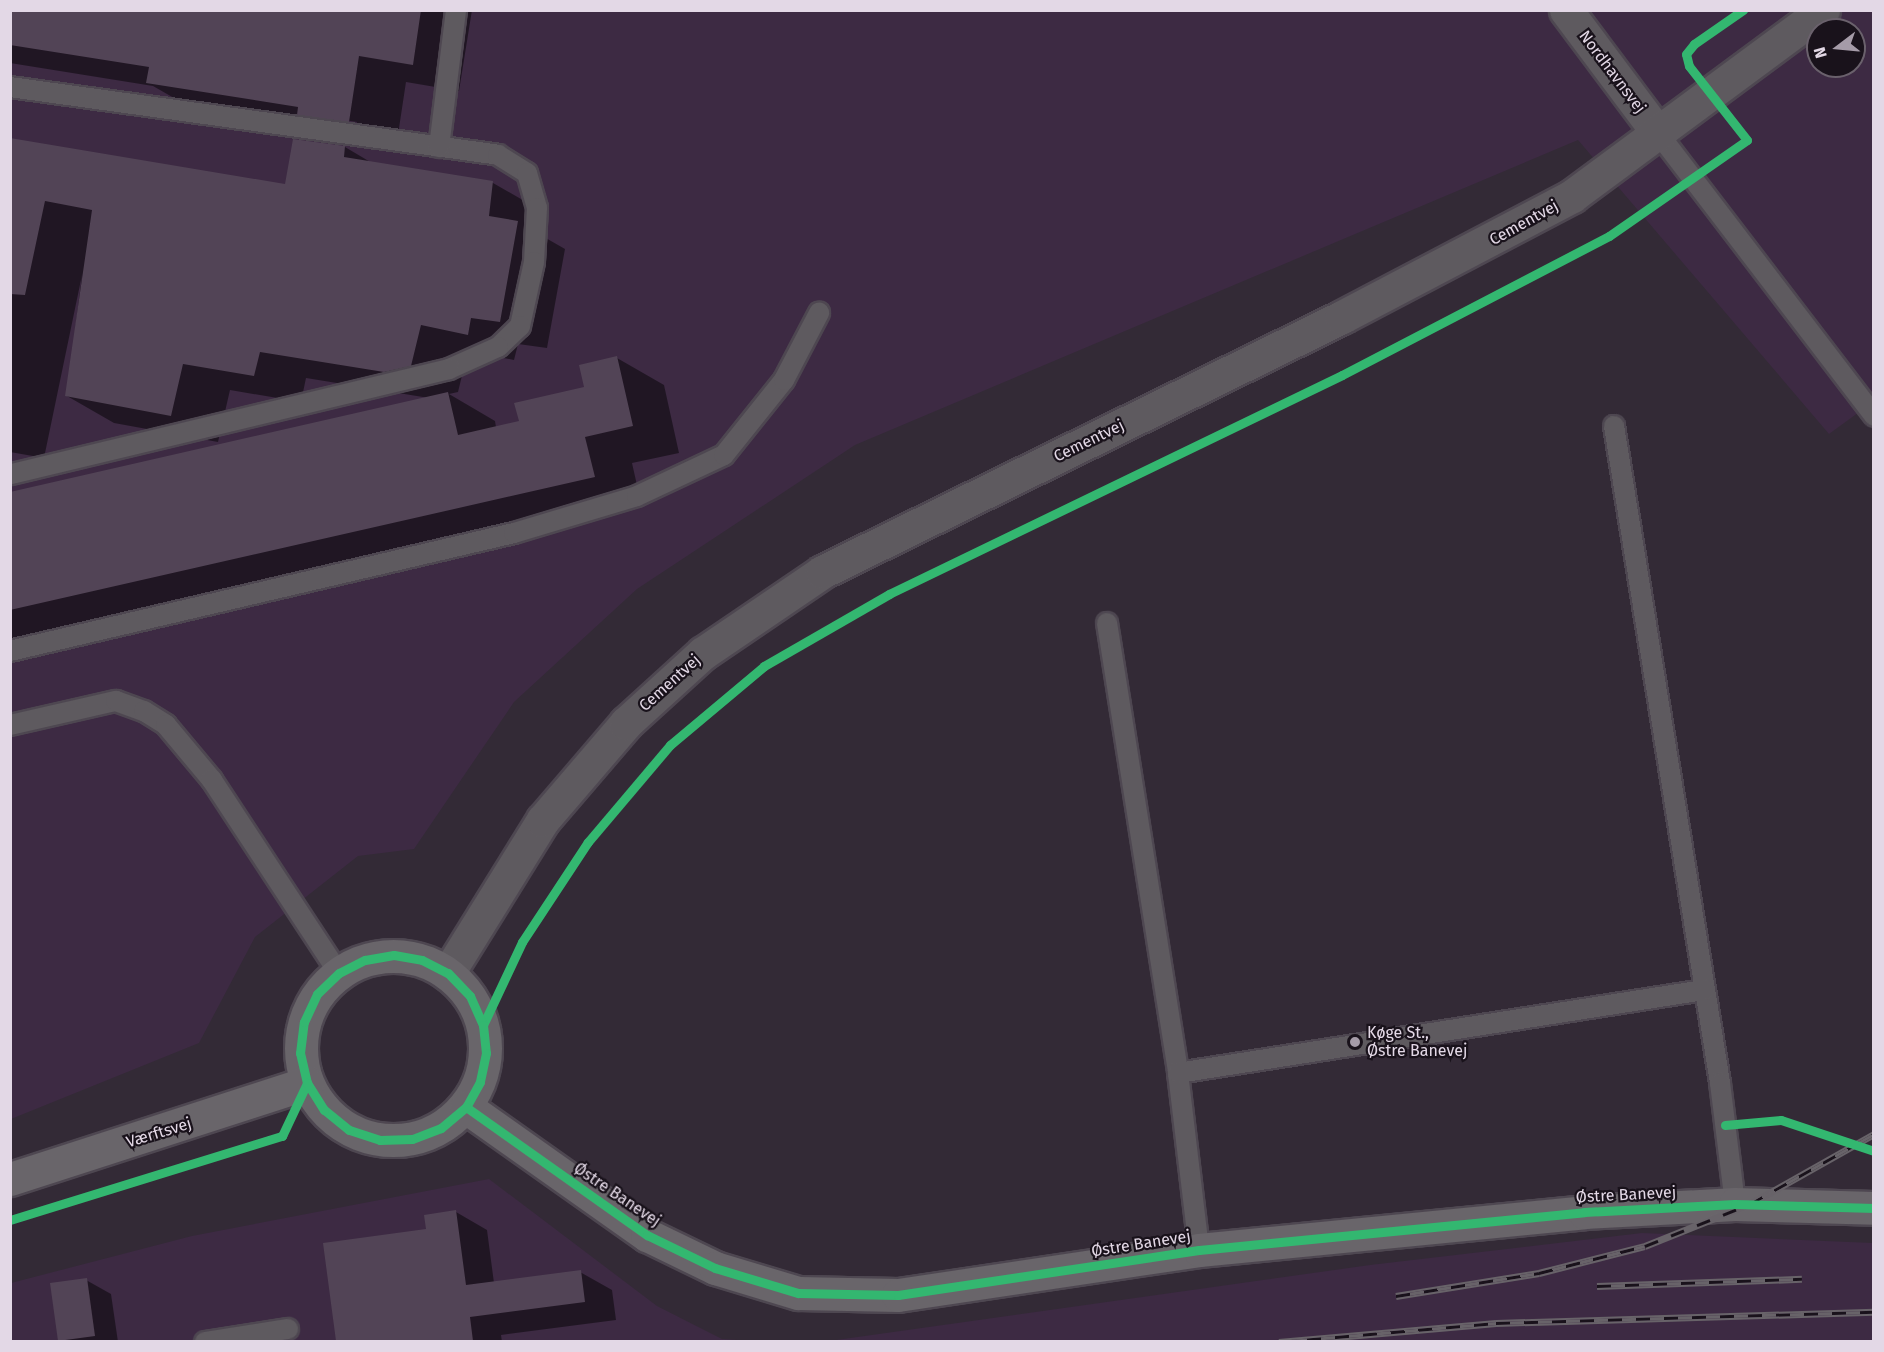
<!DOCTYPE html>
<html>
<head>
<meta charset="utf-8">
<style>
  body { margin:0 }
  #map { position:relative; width:1884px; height:1352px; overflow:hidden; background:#332a36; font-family:"Fira Sans",sans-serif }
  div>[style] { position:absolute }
  .built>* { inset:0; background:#3d2a43 }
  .shadow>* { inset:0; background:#0007 }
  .building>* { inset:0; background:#524456 }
  .roads { filter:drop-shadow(2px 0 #4e4751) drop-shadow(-2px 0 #4e4751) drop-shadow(0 2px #4e4751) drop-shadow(0 -2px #4e4751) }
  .lane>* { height:20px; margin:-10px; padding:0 10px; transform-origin:10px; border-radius:10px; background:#5e5a5f }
  .street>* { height:33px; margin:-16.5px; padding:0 16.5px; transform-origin:16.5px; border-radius:16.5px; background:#5e5a5f }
  .secondary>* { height:33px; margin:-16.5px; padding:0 16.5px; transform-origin:16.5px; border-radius:16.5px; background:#69656a }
  .secondary>.ring { margin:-16.5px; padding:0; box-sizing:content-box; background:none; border:33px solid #69656a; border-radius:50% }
  .rail>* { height:7px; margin-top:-3.5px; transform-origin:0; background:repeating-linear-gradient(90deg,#19121b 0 14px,#686369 0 28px); box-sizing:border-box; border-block:2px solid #686369 }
  .cycleway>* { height:9px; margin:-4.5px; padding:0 4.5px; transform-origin:4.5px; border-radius:4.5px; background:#33b770 }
  .dots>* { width:16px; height:16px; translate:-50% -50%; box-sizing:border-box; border:3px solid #19121b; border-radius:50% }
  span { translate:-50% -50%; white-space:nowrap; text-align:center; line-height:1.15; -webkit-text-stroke:4.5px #19121b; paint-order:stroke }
  .street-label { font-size:16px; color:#e3d8e6 }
  .poi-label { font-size:16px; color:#e3d8e6 }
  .left { translate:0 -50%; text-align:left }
  .frame { position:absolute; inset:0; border:12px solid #e3d8e6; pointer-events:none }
  .north { position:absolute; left:1806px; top:18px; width:60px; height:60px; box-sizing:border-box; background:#19121b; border:2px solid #6a616c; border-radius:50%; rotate:254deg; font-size:16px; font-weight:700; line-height:24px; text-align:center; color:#e3d8e6 }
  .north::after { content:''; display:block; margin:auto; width:21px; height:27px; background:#a59ba8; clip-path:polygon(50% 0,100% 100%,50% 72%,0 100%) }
</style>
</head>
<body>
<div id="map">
  <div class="built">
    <i style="clip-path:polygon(evenodd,11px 11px,1873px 11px,1873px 402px,1829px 434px,1578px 140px,855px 445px,637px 589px,514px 702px,414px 849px,358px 856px,255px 937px,199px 1043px,11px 1119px,11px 11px,1818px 30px,1854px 30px,1854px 66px,1818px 66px,1818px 30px)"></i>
    <i style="clip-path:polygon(489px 1179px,657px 1306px,722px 1339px,752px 1341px,11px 1342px,11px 1283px,192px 1236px)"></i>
    <i style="clip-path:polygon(1642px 1233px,1873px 1243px,1873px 1341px,829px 1341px,1370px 1265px)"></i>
  </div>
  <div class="shadow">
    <i style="clip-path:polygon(evenodd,10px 10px,472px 10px,459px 91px,406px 82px,396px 148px,195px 110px,153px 86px,10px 63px,10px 10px,311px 115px,357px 122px,356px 125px,315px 119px,311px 115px)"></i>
    <i style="clip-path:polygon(10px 140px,287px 186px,345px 147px,372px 163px,493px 183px,540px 210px,537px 233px,565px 249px,547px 348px,518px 344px,514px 360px,468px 351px,458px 392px,449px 394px,495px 421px,496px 427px,521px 422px,586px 388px,617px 358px,664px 385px,679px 453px,632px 463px,641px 503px,10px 648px,10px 557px,429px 398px,306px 378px,301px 402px,230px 390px,218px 442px,114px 423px,67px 396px,82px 275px,44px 458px,10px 452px)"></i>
    <i style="clip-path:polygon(456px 1212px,487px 1230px,494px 1283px,580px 1272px,612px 1290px,616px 1320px,501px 1335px,502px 1342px,337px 1342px,324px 1244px,428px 1231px)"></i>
    <i style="clip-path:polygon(86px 1280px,111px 1294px,118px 1342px,59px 1340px)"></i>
  </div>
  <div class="building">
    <i style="clip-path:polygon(10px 10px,421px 10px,413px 65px,359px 56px,349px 122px,297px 115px,298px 107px,146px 83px,149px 67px,10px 45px)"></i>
    <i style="clip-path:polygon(10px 138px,285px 184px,293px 139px,345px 146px,344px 157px,493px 181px,489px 216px,518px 221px,500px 322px,471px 318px,468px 335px,421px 325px,411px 366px,384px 372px,260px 352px,254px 376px,183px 364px,171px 416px,65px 396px,92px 210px,45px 201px,25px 295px,10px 294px)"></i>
    <i style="clip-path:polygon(617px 356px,633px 426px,585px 437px,595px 477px,10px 610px,10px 492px,448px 392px,458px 435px,519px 421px,514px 403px,584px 387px,579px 365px)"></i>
    <i style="clip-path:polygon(456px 1210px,466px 1285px,581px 1270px,585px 1302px,470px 1317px,473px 1341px,336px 1341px,323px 1243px,426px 1229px,424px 1215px)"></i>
    <i style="clip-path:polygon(87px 1278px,95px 1336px,58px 1341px,50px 1283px)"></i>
  </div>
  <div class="roads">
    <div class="lane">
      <i style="left:10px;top:87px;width:493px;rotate:7.9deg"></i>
      <i style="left:498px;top:155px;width:34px;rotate:32deg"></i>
      <i style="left:527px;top:173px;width:36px;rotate:74deg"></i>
      <i style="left:537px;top:208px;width:54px;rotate:93.2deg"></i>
      <i style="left:534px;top:262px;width:66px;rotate:102.3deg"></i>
      <i style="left:520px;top:326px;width:30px;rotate:136deg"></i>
      <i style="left:498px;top:347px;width:54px;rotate:155.8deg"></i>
      <i style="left:449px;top:369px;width:451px;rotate:166.5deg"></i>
      <i style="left:1658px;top:133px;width:356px;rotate:52.6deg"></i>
      <i style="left:439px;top:147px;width:138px;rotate:-82.9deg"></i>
      <i style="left:1614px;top:426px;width:665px;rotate:80.83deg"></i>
      <i style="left:1720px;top:1083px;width:122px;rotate:82.9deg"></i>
      <i style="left:1107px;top:623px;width:456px;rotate:81deg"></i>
      <i style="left:1178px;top:1073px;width:178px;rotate:83.2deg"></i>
      <i style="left:10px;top:651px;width:518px;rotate:-13.18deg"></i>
      <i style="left:514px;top:533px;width:128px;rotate:-16.7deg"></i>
      <i style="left:637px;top:496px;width:96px;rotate:-25.2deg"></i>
      <i style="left:724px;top:455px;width:96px;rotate:-51.3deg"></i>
      <i style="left:784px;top:380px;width:76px;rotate:-62.4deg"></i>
      <i style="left:10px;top:725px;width:109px;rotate:-12.8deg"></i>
      <i style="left:116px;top:701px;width:30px;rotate:20deg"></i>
      <i style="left:144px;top:711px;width:26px;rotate:32deg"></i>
      <i style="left:166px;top:725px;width:72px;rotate:50.1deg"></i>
      <i style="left:212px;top:780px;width:231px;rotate:56.7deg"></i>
      <i style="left:1178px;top:1073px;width:533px;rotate:-8.97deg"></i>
      <i style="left:205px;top:1342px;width:84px;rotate:-8.9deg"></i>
    </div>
    <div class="street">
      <i style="left:1566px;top:10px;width:154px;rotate:53.2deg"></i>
      <i style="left:448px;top:973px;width:180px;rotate:-58.2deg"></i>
      <i style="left:543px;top:820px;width:128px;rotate:-49.4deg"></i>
      <i style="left:626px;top:723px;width:104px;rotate:-42.3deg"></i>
      <i style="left:703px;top:653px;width:144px;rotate:-34.2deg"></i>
      <i style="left:822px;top:572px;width:579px;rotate:-26.12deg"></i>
      <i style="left:1342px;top:317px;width:260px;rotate:-27.7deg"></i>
      <i style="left:1572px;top:196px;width:312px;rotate:-36.5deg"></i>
    </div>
    <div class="secondary">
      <i class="ring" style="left:301px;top:956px;width:151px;height:151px"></i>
      <i style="left:466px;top:1107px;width:222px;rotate:35.3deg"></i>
      <i style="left:647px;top:1235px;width:76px;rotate:25.9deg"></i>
      <i style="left:715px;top:1268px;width:87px;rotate:16.8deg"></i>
      <i style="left:798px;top:1293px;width:100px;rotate:1.1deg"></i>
      <i style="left:898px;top:1295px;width:304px;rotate:-8.5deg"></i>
      <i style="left:1199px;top:1250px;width:387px;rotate:-5.6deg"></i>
      <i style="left:1584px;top:1212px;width:151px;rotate:-3deg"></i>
      <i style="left:1735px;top:1204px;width:139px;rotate:1.6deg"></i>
      <i style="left:10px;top:1179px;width:312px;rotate:-17.9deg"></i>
    </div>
  </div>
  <div class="rail">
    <i style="left:1597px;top:1286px;width:205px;rotate:-2deg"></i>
    <i style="left:1396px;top:1296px;width:145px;rotate:-9.1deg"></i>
    <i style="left:1539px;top:1273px;width:109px;rotate:-14.3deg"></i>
    <i style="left:1645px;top:1246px;width:113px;rotate:-21.8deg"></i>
    <i style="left:1750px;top:1204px;width:142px;rotate:-29.4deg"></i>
    <i style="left:1279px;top:1342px;width:218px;rotate:-5deg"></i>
    <i style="left:1496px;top:1323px;width:378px;rotate:-1.7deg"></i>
  </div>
  <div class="cycleway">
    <i style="left:483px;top:1025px;width:92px;rotate:-64.8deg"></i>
    <i style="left:522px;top:942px;width:120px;rotate:-56.6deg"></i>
    <i style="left:588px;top:842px;width:127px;rotate:-49.8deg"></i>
    <i style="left:670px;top:745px;width:123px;rotate:-40deg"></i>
    <i style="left:764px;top:666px;width:144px;rotate:-29.9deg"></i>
    <i style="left:889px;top:594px;width:503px;rotate:-25.8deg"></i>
    <i style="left:1342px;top:375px;width:301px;rotate:-27.5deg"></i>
    <i style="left:1609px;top:236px;width:168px;rotate:-34.8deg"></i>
    <i style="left:1747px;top:140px;width:94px;rotate:-128.1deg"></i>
    <i style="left:1689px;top:66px;width:12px;rotate:-104deg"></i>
    <i style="left:1686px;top:54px;width:13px;rotate:-51deg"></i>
    <i style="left:1694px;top:44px;width:60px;rotate:-34.8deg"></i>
    <i style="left:466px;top:1107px;width:222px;rotate:35.3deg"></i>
    <i style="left:647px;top:1235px;width:76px;rotate:25.9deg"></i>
    <i style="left:715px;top:1268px;width:87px;rotate:16.8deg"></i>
    <i style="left:798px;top:1293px;width:100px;rotate:1.1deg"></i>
    <i style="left:898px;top:1295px;width:304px;rotate:-8.5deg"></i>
    <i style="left:1199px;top:1250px;width:387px;rotate:-5.6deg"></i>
    <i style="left:1584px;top:1212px;width:151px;rotate:-3deg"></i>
    <i style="left:1735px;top:1204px;width:139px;rotate:1.6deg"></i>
    <i style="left:1725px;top:1125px;width:56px;rotate:-5.1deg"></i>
    <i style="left:1781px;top:1120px;width:98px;rotate:18.4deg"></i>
    <i style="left:10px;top:1220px;width:285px;rotate:-17.2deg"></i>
    <i style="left:282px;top:1136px;width:59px;rotate:-64.7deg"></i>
    <i style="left:307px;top:1083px;width:31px;rotate:-103deg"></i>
    <i style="left:300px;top:1053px;width:31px;rotate:-83deg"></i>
    <i style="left:304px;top:1022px;width:31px;rotate:-65deg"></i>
    <i style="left:317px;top:994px;width:30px;rotate:-44deg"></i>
    <i style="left:339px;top:973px;width:29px;rotate:-27deg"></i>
    <i style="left:365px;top:960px;width:29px;rotate:-10deg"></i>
    <i style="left:394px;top:955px;width:28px;rotate:10deg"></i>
    <i style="left:422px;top:960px;width:29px;rotate:27deg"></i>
    <i style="left:448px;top:973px;width:32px;rotate:46deg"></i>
    <i style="left:470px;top:996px;width:32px;rotate:66deg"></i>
    <i style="left:483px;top:1025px;width:28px;rotate:84deg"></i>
    <i style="left:486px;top:1053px;width:30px;rotate:102deg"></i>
    <i style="left:480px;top:1082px;width:29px;rotate:119deg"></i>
    <i style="left:466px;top:1107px;width:33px;rotate:140deg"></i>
    <i style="left:441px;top:1128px;width:31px;rotate:159deg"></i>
    <i style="left:412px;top:1139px;width:32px;rotate:178deg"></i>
    <i style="left:380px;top:1140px;width:33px;rotate:-162deg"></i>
    <i style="left:349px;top:1130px;width:32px;rotate:-141deg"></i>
    <i style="left:324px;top:1110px;width:32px;rotate:-122deg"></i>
  </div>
  <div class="dots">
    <i style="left:1355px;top:1042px;background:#a59ba8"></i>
  </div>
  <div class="street-label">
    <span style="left:1612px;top:72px;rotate:53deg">Nordhavnsvej</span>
    <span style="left:1524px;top:223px;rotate:-29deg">Cementvej</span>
    <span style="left:1089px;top:441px;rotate:-26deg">Cementvej</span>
    <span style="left:670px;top:683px;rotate:-42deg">Cementvej</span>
    <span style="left:159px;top:1133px;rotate:-17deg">Værftsvej</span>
    <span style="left:617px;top:1195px;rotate:34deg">Østre Banevej</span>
    <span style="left:1626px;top:1195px;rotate:-3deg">Østre Banevej</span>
    <span style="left:1141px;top:1244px;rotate:-9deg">Østre Banevej</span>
  </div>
  <div class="poi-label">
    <span class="left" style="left:1367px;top:1042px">Køge St.,<br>Østre Banevej</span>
  </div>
  <div class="frame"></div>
  <div class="north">N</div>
</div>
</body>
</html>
